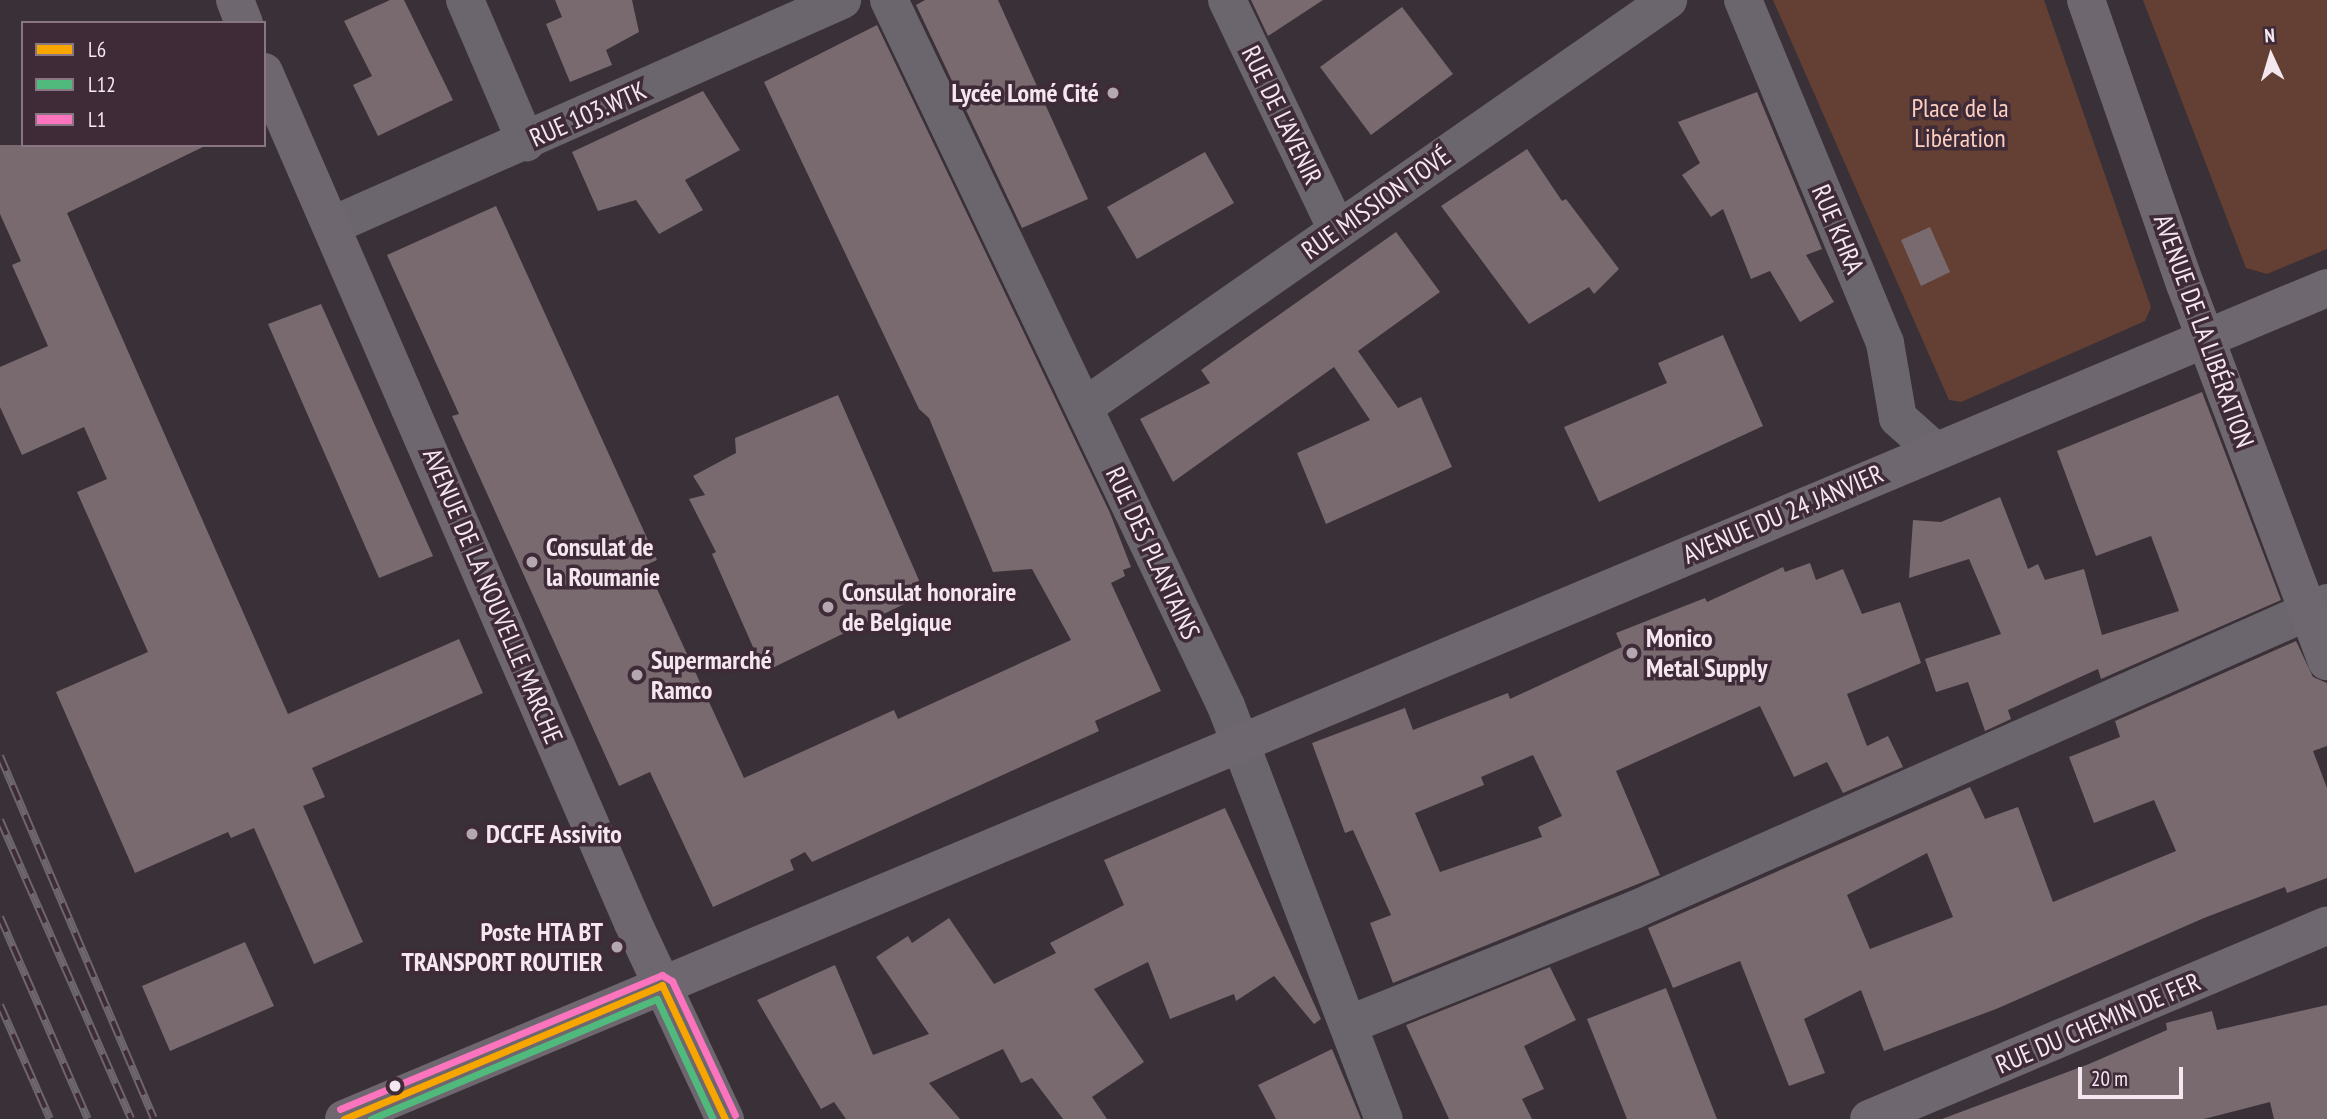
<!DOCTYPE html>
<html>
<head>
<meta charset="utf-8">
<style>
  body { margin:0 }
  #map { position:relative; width:2327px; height:1119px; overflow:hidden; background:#3a3037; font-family:"PT Sans Narrow",sans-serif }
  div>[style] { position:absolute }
  .green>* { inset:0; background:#644034 }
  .building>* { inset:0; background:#796a6f }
  .street>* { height:38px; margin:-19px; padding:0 19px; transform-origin:19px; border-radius:19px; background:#6b666d }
  .secondary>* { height:38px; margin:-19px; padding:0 19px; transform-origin:19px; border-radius:19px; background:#6e676f }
  .rail>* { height:8px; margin-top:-4px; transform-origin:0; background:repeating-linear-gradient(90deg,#3f2b38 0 16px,#6d676d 0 32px); box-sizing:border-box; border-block:2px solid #6d676d }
  .bus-1>* { height:7px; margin:-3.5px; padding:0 3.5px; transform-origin:3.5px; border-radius:3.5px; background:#f7a600 }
  .bus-2>* { height:7px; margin:-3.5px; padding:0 3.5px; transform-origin:3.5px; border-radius:3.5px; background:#50ba7d }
  .bus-3>* { height:7px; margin:-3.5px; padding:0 3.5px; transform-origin:3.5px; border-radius:3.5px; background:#fc73be }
  .dots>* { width:19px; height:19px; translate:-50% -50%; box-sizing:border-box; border:4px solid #3f2b38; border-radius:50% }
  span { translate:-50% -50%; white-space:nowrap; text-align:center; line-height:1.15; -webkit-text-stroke:7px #3f2b38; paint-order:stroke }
  .poi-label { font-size:26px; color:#f5e7f0; font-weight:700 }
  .right { translate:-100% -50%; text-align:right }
  .left { translate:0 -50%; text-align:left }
  .park-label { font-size:26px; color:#fccebd }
  .street-label { font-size:26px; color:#f5e7f0 }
  .legend { position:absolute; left:21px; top:21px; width:245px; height:126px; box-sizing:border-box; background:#3f2b38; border:2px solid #887682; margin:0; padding:9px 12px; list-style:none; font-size:21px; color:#f5e7f0 }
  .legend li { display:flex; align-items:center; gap:14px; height:35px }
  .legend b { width:35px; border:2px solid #887682 }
  .north { position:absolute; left:2236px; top:21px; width:70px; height:70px; -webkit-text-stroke:5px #3f2b38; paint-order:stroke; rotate:356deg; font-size:19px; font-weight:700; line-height:28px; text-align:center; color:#f5e7f0 }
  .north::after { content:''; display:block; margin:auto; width:24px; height:32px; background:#f5e7f0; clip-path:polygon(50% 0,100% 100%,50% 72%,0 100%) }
  .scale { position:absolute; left:2078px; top:1067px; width:105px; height:32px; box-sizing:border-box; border:4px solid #f5e7f0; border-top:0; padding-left:9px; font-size:21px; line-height:24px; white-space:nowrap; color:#f5e7f0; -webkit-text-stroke:5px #3f2b38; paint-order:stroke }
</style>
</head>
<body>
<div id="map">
  <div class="green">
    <i style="clip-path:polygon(1773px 0,2044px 0,2151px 307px,2145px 321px,1961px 402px,1949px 400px)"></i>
    <i style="clip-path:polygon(2143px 0,2327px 0,2327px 249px,2267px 274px,2246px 268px)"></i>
  </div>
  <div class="building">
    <i style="clip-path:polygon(390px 0,404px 0,453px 100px,378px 136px,353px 85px,372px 76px,344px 21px)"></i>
    <i style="clip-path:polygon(555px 0,632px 0,639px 32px,606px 50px,612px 65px,570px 82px,546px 24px,562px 17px)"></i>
    <i style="clip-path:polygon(925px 0,998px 0,1088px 199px,1022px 228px,916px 5px)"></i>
    <i style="clip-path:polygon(1251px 0,1323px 0,1268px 36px)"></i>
    <i style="clip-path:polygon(1402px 7px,1453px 74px,1371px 135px,1320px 67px)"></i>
    <i style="clip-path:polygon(877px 25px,1110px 513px,1131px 567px,1123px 570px,1125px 576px,1111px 583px,1161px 691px,1095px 721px,1099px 731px,812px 862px,805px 852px,790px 860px,794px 870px,713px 907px,650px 772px,619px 786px,452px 416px,459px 414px,387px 255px,496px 206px,657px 560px,646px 565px,744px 778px,894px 710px,898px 719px,1071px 640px,1032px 569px,993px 572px,929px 418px,919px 409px,764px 82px)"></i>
    <i style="clip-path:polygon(703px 91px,740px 150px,685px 180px,703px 210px,659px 234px,636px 200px,598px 211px,572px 152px)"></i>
    <i style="clip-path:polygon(1757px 92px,1822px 249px,1806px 255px,1834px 302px,1800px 322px,1770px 271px,1751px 279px,1723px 209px,1711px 217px,1682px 175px,1700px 163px,1678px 122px)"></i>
    <i style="clip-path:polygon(0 145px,207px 145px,67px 213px,288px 714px,459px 639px,483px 693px,312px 768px,325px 797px,303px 806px,363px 942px,314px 964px,254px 828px,231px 838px,228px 832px,135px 873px,56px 692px,148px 652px,77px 492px,107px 479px,84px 427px,22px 455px,0 407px,0 367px,48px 346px,12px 265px,21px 261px,0 214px)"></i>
    <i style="clip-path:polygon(1527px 149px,1562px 201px,1566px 199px,1619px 269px,1594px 294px,1589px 287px,1529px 324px,1441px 206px)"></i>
    <i style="clip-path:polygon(1205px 152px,1234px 203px,1137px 259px,1107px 207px)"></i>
    <i style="clip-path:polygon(1930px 227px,1950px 272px,1921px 286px,1901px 240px)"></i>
    <i style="clip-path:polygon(1396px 232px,1440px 292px,1358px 351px,1398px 408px,1421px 397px,1452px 467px,1326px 524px,1297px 453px,1370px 420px,1334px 367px,1173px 482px,1140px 419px,1210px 383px,1201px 370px)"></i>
    <i style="clip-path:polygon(321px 304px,433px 556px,379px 578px,268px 324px)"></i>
    <i style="clip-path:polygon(1723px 335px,1763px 426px,1599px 502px,1564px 427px,1667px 383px,1658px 363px)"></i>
    <i style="clip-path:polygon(2202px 392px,2281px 600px,2101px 679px,2098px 669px,2008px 710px,2011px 719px,1985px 731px,1968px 682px,1936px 692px,1925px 659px,2001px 634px,1969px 559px,1909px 578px,1913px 520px,1941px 522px,2000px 497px,2028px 569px,2038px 564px,2045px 580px,2084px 569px,2102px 635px,2179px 611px,2151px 536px,2096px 556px,2057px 451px)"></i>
    <i style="clip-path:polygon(838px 395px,925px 594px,764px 672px,712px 554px,716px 552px,689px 499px,705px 495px,693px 476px,736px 453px,735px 438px)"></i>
    <i style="clip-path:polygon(evenodd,1810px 563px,1816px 580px,1843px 569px,1862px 614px,1900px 602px,1921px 663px,1847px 694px,1867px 746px,1888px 736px,1903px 767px,1843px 793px,1827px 762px,1794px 777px,1760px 706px,1616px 771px,1660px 875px,1393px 983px,1370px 923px,1391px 915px,1353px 830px,1345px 833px,1312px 743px,1405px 708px,1413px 730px,1508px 693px,1510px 699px,1622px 647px,1616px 633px,1705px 598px,1707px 602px,1783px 567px,1785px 572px,1810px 563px,1533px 755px,1562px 816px,1538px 827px,1542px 837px,1440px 872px,1415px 813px,1484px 785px,1481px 777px,1533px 755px)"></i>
    <i style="clip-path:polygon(evenodd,2296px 641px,2313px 677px,2327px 683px,2327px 746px,2313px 751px,2327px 788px,2327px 878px,2287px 893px,2285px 887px,2204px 918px,1996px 1009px,1884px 1051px,1861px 990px,1804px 1019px,1825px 1073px,1789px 1086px,1740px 961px,1673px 988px,1648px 928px,1970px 787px,1985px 819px,2018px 807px,2053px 902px,2176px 851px,2154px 800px,2094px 823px,2069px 757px,2120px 737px,2115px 721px,2296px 641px,1927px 853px,1953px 917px,1870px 949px,1847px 895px,1927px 853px)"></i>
    <i style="clip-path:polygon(1225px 808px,1321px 1019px,1314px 1024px,1274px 976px,1236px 1001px,1234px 994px,1170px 1019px,1148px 962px,1094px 989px,1144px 1062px,1092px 1097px,1107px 1119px,1063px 1119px,1032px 1078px,1021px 1083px,1003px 1049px,929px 1083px,960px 1119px,846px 1119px,834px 1102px,821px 1109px,757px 1000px,835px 965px,873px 1055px,929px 1034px,876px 957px,908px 936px,912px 943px,949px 918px,994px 984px,1056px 953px,1050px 943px,1124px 905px,1104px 860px)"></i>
    <i style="clip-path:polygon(245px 942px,274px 1006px,170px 1051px,142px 986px)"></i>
    <i style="clip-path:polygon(1550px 967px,1576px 1020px,1524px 1046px,1544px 1089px,1522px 1099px,1532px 1119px,1449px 1119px,1406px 1025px)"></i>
    <i style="clip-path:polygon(1666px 988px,1717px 1119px,1627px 1119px,1587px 1019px)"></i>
    <i style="clip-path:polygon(2327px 1005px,2327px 1119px,2274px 1119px,2270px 1102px,2204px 1119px,1942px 1119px,2089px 1064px,2167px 1030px,2166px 1023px,2212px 1011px,2217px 1030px)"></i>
    <i style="clip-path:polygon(1332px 1049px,1361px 1119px,1276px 1119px,1258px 1085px)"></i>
  </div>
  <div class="street">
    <i style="left:465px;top:0;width:155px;rotate:66.8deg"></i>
    <i style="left:889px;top:0;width:782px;rotate:64.48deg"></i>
    <i style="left:1226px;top:706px;width:442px;rotate:69.1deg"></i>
    <i style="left:1227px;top:0;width:255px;rotate:64.4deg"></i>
    <i style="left:1743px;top:0;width:371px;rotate:67.5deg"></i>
    <i style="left:1885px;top:343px;width:76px;rotate:80.2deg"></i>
    <i style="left:1898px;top:418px;width:50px;rotate:41.7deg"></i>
    <i style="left:331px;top:226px;width:559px;rotate:-23.86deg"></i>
    <i style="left:1084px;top:407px;width:712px;rotate:-34.87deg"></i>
    <i style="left:1348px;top:1025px;width:308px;rotate:-21.9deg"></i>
    <i style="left:1634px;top:910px;width:758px;rotate:-23.89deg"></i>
  </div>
  <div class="secondary">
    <i style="left:235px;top:0;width:25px;rotate:69deg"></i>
    <i style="left:2086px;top:0;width:301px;rotate:70.8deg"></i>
    <i style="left:2185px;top:284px;width:403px;rotate:69.4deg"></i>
    <i style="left:264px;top:72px;width:928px;rotate:66.56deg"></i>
    <i style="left:633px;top:923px;width:217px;rotate:64.9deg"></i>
    <i style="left:344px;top:1119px;width:2150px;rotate:-22.74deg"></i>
    <i style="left:1869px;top:1119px;width:497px;rotate:-22.9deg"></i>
  </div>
  <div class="rail">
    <i style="left:0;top:756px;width:393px;rotate:67deg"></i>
    <i style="left:0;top:820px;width:326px;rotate:66.3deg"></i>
    <i style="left:0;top:917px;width:220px;rotate:66.5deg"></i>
    <i style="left:0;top:1005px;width:124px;rotate:66.3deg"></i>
  </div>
  <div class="bus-1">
    <i style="left:662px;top:985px;width:148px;rotate:64.8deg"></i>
    <i style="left:344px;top:1119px;width:345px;rotate:-22.8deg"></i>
  </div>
  <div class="bus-2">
    <i style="left:371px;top:1119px;width:310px;rotate:-22.8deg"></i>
    <i style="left:657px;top:999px;width:132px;rotate:65deg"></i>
  </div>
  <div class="bus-3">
    <i style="left:340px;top:1109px;width:349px;rotate:-22.6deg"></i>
    <i style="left:662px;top:975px;width:12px;rotate:31deg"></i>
    <i style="left:672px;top:981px;width:148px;rotate:64.8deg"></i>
  </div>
  <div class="dots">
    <i style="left:1113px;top:93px;background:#b4a7af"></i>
    <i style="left:532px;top:562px;background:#b4a7af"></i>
    <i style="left:828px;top:607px;background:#b4a7af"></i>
    <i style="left:1632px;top:653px;background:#b4a7af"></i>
    <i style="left:637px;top:675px;background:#b4a7af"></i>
    <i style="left:472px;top:834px;background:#b4a7af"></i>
    <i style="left:617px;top:947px;background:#b4a7af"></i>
    <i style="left:395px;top:1086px;background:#f5e7f0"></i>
  </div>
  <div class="poi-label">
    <span class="right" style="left:1099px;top:93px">Lycée Lomé Cité</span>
    <span class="left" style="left:546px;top:562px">Consulat de<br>la Roumanie</span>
    <span class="left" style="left:842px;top:607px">Consulat honoraire<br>de Belgique</span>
    <span class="left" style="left:1646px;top:653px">Monico<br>Metal Supply</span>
    <span class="left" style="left:651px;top:675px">Supermarché<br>Ramco</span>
    <span class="left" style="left:486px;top:834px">DCCFE Assivito</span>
    <span class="right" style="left:603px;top:947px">Poste HTA BT<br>TRANSPORT ROUTIER</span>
  </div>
  <div class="park-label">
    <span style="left:1960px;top:123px">Place de la<br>Libération</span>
  </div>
  <div class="street-label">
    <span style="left:588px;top:114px;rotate:-24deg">RUE 103.WTK</span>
    <span style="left:1282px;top:115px;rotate:64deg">RUE DE L'AVENIR</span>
    <span style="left:1376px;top:203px;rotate:-35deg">RUE MISSION TOVÉ</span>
    <span style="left:1838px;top:229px;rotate:67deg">RUE KHRA</span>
    <span style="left:2204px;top:331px;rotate:70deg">AVENUE DE LA LIBÉRATION</span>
    <span style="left:1783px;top:514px;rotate:-23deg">AVENUE DU 24 JANVIER</span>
    <span style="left:1153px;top:553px;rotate:65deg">RUE DES PLANTAINS</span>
    <span style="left:493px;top:596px;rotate:67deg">AVENUE DE LA NOUVELLE MARCHE</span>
    <span style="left:2098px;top:1023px;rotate:-23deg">RUE DU CHEMIN DE FER</span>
  </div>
  <ul class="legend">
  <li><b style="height:9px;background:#f7a600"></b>L6</li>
  <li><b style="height:9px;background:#50ba7d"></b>L12</li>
  <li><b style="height:9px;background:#fc73be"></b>L1</li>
  </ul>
  <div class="north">N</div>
  <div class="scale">20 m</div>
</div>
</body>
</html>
